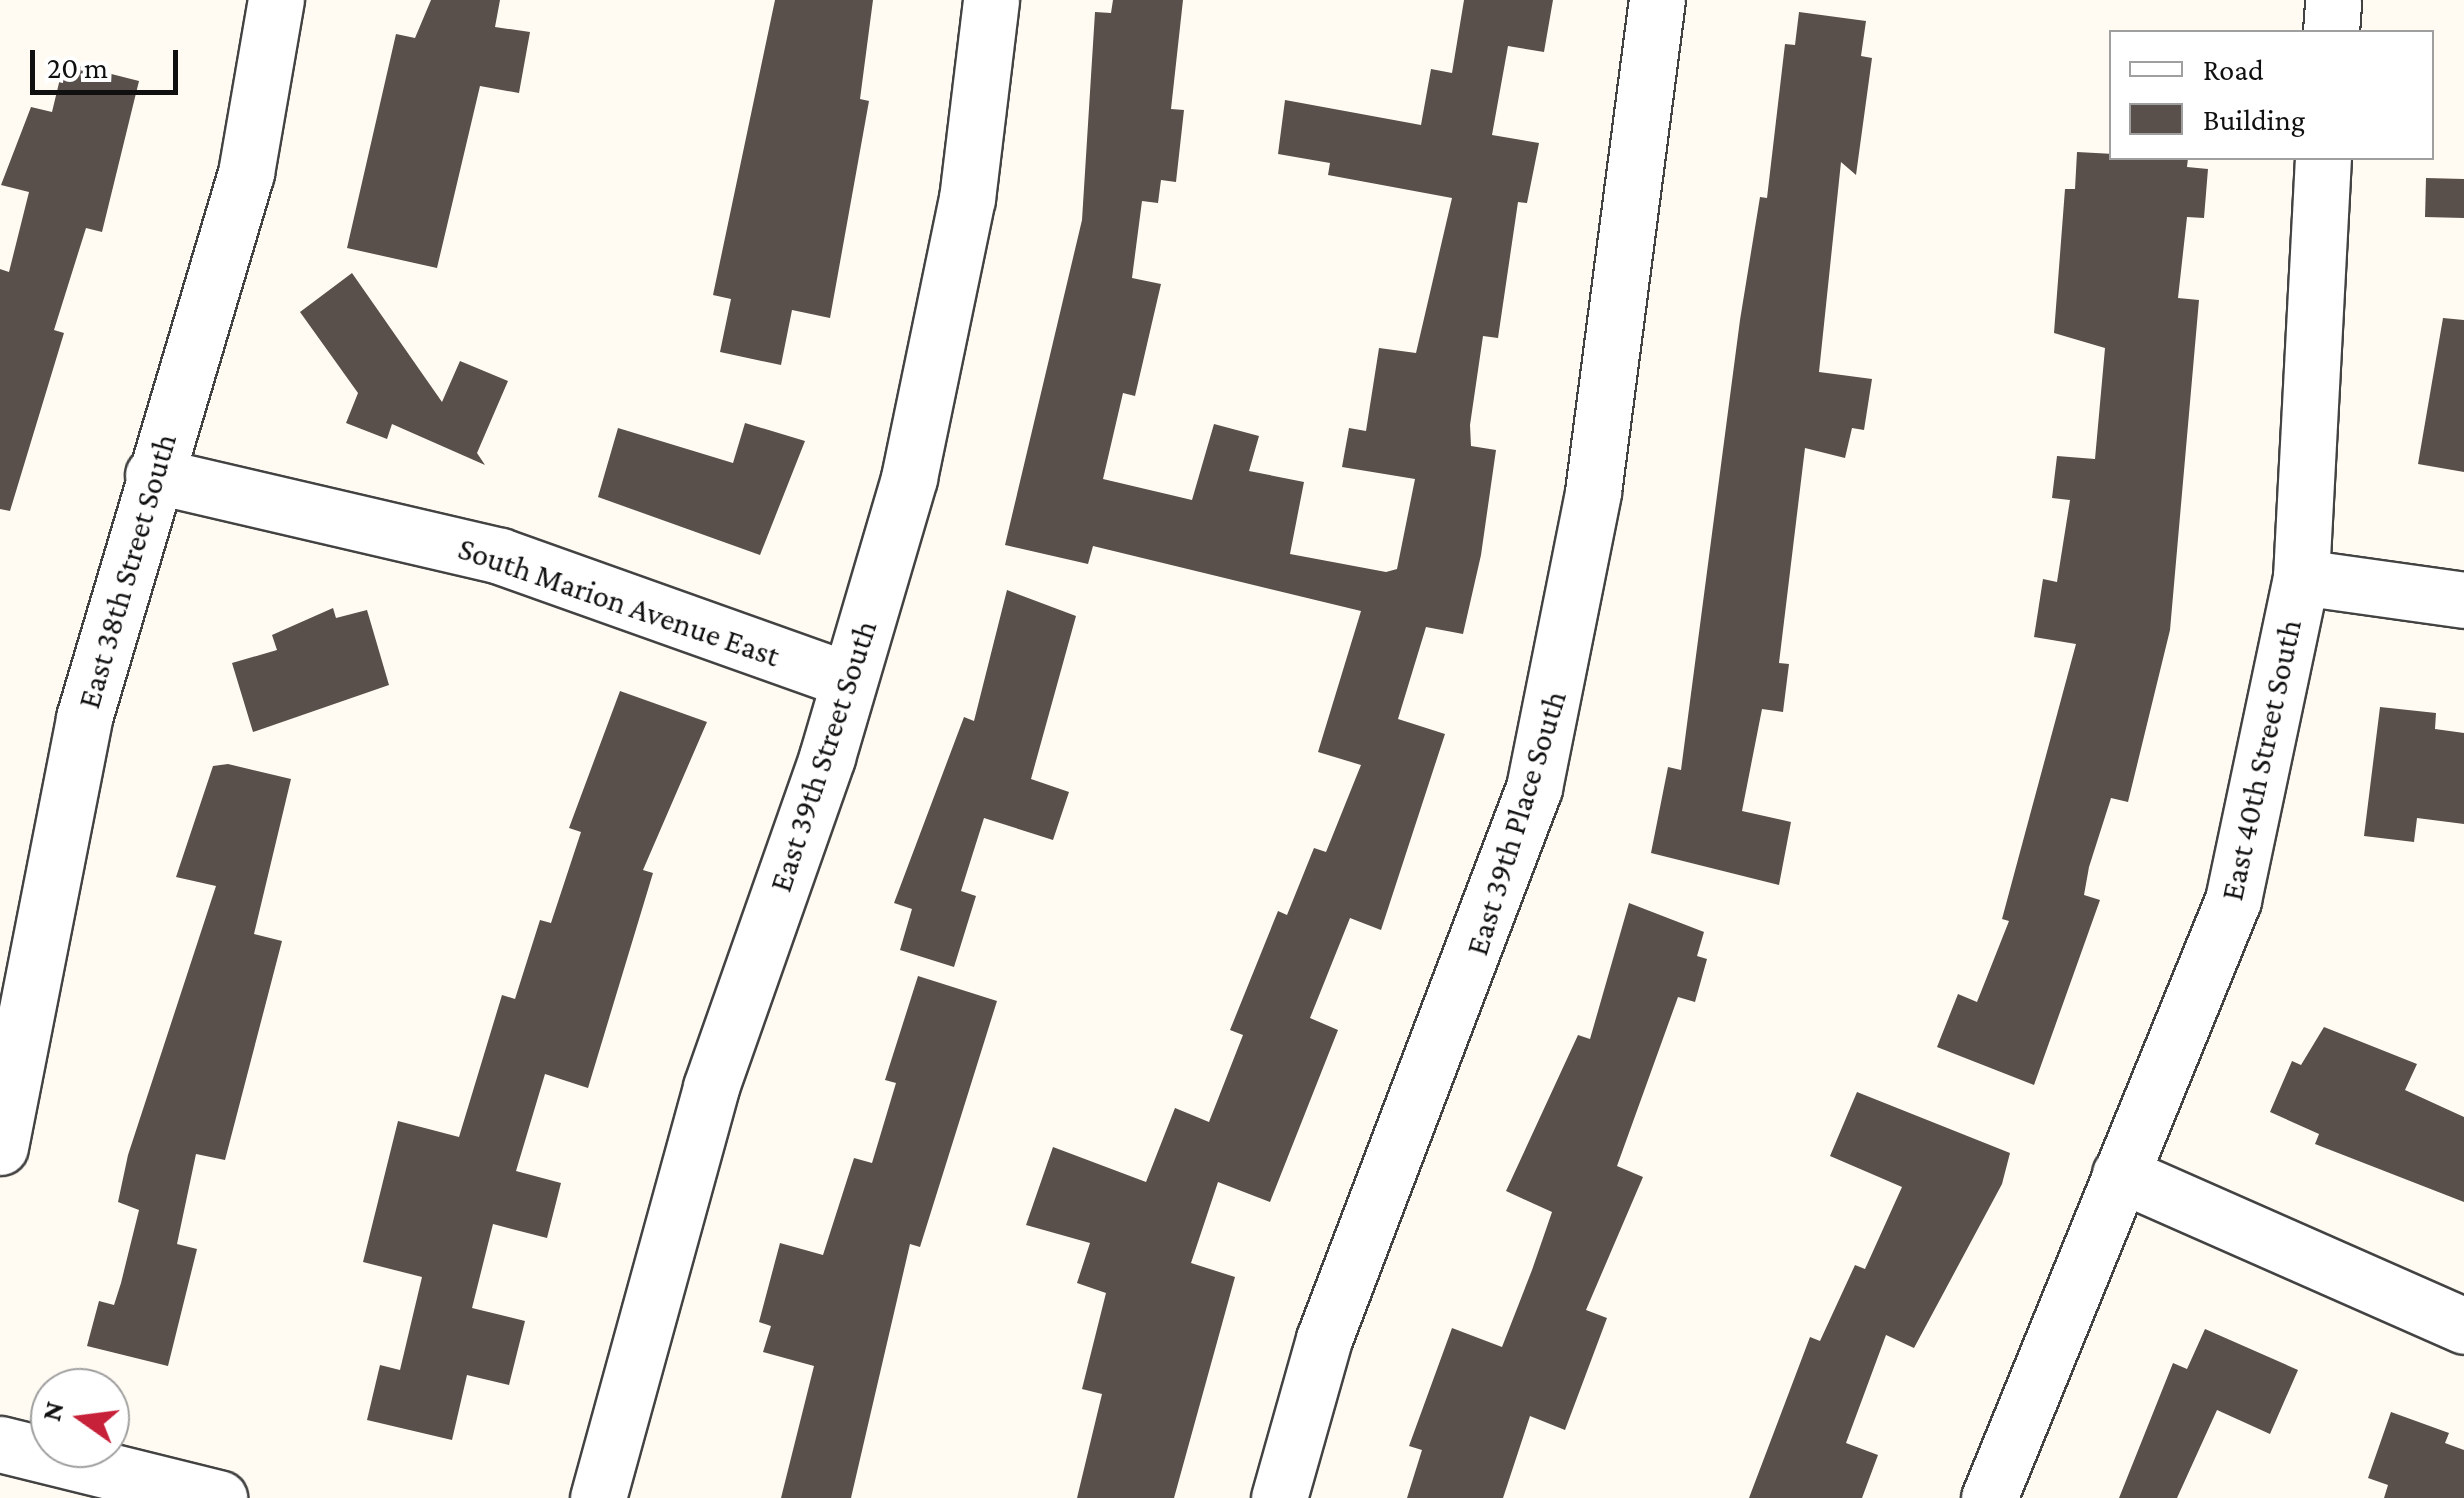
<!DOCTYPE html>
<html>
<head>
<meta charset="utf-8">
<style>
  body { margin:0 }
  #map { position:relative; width:2464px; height:1498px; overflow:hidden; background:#fffbf2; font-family:"Crimson Pro",serif }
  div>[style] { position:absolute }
  .building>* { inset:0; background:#594f4b }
  .roads { filter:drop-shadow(2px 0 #434343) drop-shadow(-2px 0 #434343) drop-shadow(0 2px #434343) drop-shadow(0 -2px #434343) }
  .minor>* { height:55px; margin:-27.5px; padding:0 27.5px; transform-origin:27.5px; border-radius:27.5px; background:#fff }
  span { translate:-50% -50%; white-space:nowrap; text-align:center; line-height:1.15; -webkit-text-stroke:10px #fff; paint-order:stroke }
  .street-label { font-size:32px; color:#101010 }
  .legend { position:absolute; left:2109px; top:30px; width:325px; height:130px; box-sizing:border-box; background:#fff; border:2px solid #9f9f9f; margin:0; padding:12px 18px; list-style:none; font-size:30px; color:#101010 }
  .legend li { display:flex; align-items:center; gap:20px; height:50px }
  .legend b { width:50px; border:2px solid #9f9f9f }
  .north { position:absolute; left:30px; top:1368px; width:100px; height:100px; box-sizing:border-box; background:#fff; border:2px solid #9f9f9f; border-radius:50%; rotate:284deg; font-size:28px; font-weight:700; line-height:40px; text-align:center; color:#101010 }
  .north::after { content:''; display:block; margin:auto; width:35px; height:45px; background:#c72039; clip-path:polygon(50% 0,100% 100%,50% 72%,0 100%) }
  .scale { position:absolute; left:30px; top:50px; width:148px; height:45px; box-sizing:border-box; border:5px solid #101010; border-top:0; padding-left:12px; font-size:30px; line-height:35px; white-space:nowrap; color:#101010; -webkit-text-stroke:8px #fff; paint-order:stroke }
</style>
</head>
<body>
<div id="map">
  <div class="building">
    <i style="clip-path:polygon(431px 0,500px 0,495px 27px,530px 32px,519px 93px,480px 86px,437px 268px,347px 248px,396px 34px,415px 38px)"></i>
    <i style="clip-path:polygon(775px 0,873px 0,860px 99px,869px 101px,830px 318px,792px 310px,781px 365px,720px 352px,731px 299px,713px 295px)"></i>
    <i style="clip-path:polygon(1113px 0,1183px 0,1171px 109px,1184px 110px,1176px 182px,1161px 180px,1158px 203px,1142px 201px,1132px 278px,1161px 284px,1135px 396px,1123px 393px,1103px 479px,1192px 500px,1214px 424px,1259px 436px,1249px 471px,1304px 482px,1290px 554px,1386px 572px,1397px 569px,1415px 479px,1342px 467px,1349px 428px,1366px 431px,1379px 348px,1416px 353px,1452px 198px,1328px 175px,1330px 163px,1278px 154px,1285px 100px,1421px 125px,1431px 69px,1452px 73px,1464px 0,1553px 0,1544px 52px,1508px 46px,1492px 135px,1539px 143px,1527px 203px,1518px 202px,1498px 338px,1483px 336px,1470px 425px,1471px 446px,1496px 450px,1481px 555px,1463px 634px,1426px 627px,1398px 719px,1445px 734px,1381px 930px,1350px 918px,1310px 1018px,1338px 1030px,1270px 1202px,1218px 1182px,1191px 1263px,1235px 1277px,1174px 1498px,1077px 1498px,1102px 1394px,1082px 1389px,1106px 1293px,1077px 1283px,1090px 1243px,1026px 1225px,1053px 1147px,1146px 1182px,1175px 1108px,1209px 1122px,1243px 1035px,1230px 1030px,1278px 911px,1287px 915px,1314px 848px,1326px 852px,1361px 765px,1318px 752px,1361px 611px,1093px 546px,1088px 564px,1005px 545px,1082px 220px,1095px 12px,1111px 13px)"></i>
    <i style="clip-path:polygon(1799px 12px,1866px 21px,1861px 56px,1872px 58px,1856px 175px,1841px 162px,1819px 372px,1872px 379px,1864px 430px,1852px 428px,1845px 458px,1805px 448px,1779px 663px,1789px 664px,1783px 712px,1762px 709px,1742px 811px,1791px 822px,1779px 885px,1651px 853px,1668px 767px,1681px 770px,1740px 320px,1760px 197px,1767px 198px,1785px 44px,1795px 45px)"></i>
    <i style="clip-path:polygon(64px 62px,139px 81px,102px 232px,86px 228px,54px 330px,64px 333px,10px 511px,0 509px,0 269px,9px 272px,29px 192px,1px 185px,31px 107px,52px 112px)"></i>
    <i style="clip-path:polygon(2077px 152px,2188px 158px,2187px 167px,2208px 169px,2204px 218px,2187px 217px,2178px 298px,2199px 300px,2170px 630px,2128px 802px,2111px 798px,2089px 867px,2084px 895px,2100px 900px,2034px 1085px,1937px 1047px,1958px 994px,1977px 1002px,2009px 921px,2002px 919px,2076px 644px,2034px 637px,2043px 579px,2057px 582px,2070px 500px,2052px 498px,2057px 456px,2095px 459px,2105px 348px,2054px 333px,2065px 189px,2075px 189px)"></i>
    <i style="clip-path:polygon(2426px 178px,2464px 179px,2464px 218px,2425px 217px)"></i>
    <i style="clip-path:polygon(352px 273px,442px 402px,460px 361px,508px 381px,477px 453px,485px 465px,392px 424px,387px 439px,346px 423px,358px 393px,300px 312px)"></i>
    <i style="clip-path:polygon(2443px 318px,2464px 320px,2464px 472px,2418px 464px)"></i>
    <i style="clip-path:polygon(745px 423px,805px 441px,760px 555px,598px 497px,618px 428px,733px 463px)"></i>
    <i style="clip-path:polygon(1007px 590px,1076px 616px,1031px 779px,1069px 792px,1053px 840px,984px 818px,961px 891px,976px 896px,954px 967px,900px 950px,912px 909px,894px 903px,964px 717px,974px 721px)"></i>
    <i style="clip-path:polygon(333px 608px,336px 618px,367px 610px,389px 685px,253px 732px,232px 663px,277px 650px,272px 635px)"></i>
    <i style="clip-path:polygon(620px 691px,707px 722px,643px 870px,653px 873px,588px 1088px,545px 1074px,516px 1171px,561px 1183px,547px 1238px,493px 1224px,472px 1308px,525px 1321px,509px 1385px,467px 1375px,452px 1440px,367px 1420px,380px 1365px,400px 1370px,422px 1277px,363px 1262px,398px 1121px,459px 1137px,502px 995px,515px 999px,540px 920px,551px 923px,581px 832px,569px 828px)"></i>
    <i style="clip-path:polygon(2380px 707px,2436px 713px,2435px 729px,2464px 733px,2464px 824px,2417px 818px,2414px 842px,2364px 836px)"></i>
    <i style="clip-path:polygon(228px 764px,291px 779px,254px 934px,282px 941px,225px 1160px,196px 1154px,177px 1244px,197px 1249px,168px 1366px,87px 1346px,99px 1301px,114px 1305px,121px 1283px,139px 1210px,118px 1202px,128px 1155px,216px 886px,176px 877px,213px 766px)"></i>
    <i style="clip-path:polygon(1629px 903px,1704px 932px,1697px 956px,1707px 959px,1695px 1002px,1678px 997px,1617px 1166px,1643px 1177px,1586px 1310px,1607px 1318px,1565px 1430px,1530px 1416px,1503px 1498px,1407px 1498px,1422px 1450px,1409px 1446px,1452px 1328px,1502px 1347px,1532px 1270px,1552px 1212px,1506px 1191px,1578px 1035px,1590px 1039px)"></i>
    <i style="clip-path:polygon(918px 976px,997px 1001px,920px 1247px,910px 1244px,851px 1498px,781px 1498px,814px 1366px,763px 1352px,771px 1326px,759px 1322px,780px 1243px,823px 1255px,854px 1158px,872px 1163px,896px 1083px,885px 1080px)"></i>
    <i style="clip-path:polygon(2324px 1027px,2417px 1064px,2405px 1090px,2464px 1117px,2464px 1202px,2315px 1144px,2319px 1134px,2270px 1112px,2292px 1061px,2301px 1065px)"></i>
    <i style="clip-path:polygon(1857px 1092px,2010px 1153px,2002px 1184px,1914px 1348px,1886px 1335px,1846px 1443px,1878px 1455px,1862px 1498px,1749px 1498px,1810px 1337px,1820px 1341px,1855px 1265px,1865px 1269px,1902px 1187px,1830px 1156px)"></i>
    <i style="clip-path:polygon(2205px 1329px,2298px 1370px,2270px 1434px,2217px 1410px,2177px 1498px,2119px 1498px,2173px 1363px,2187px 1369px)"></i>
    <i style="clip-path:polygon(2391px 1412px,2449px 1433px,2445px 1443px,2464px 1450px,2464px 1498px,2384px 1498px,2388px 1485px,2368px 1478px)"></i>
  </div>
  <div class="roads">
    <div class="minor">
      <i style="left:2331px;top:32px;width:32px;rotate:-86deg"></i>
      <i style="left:153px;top:475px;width:356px;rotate:13.1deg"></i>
      <i style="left:500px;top:556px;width:370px;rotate:19.6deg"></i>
      <i style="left:2301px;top:577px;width:165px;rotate:8deg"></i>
      <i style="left:0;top:1147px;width:437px;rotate:-78.9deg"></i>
      <i style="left:84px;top:718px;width:569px;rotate:-73.45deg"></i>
      <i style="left:246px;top:173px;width:176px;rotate:-80.2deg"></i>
      <i style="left:2120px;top:1174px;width:376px;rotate:23.8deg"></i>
      <i style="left:0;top:1444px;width:226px;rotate:13.9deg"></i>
      <i style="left:598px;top:1498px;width:426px;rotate:-74.6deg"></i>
      <i style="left:711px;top:1087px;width:350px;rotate:-70.6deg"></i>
      <i style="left:827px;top:757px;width:291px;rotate:-73.6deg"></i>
      <i style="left:909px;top:478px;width:285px;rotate:-78.3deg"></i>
      <i style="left:967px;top:199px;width:200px;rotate:-83.1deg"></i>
      <i style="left:1279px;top:1498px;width:165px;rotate:-74.2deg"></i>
      <i style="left:1324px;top:1339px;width:590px;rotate:-69.14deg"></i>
      <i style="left:1534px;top:788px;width:302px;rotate:-78.7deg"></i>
      <i style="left:1593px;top:492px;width:496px;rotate:-82.6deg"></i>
      <i style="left:1989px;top:1498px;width:646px;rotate:-67.8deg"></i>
      <i style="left:2233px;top:900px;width:330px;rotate:-78.1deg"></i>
      <i style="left:2301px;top:577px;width:420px;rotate:-87deg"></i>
    </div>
  </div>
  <div class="street-label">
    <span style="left:127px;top:571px;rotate:-74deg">East 38th Street South</span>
    <span style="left:619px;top:602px;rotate:19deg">South Marion Avenue East</span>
    <span style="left:823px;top:756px;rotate:-72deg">East 39th Street South</span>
    <span style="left:2261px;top:760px;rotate:-78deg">East 40th Street South</span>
    <span style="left:1516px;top:823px;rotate:-73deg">East 39th Place South</span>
  </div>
  <ul class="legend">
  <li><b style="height:12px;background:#fff"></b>Road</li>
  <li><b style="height:28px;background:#594f4b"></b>Building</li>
  </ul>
  <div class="north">N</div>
  <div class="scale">20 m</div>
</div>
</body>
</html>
